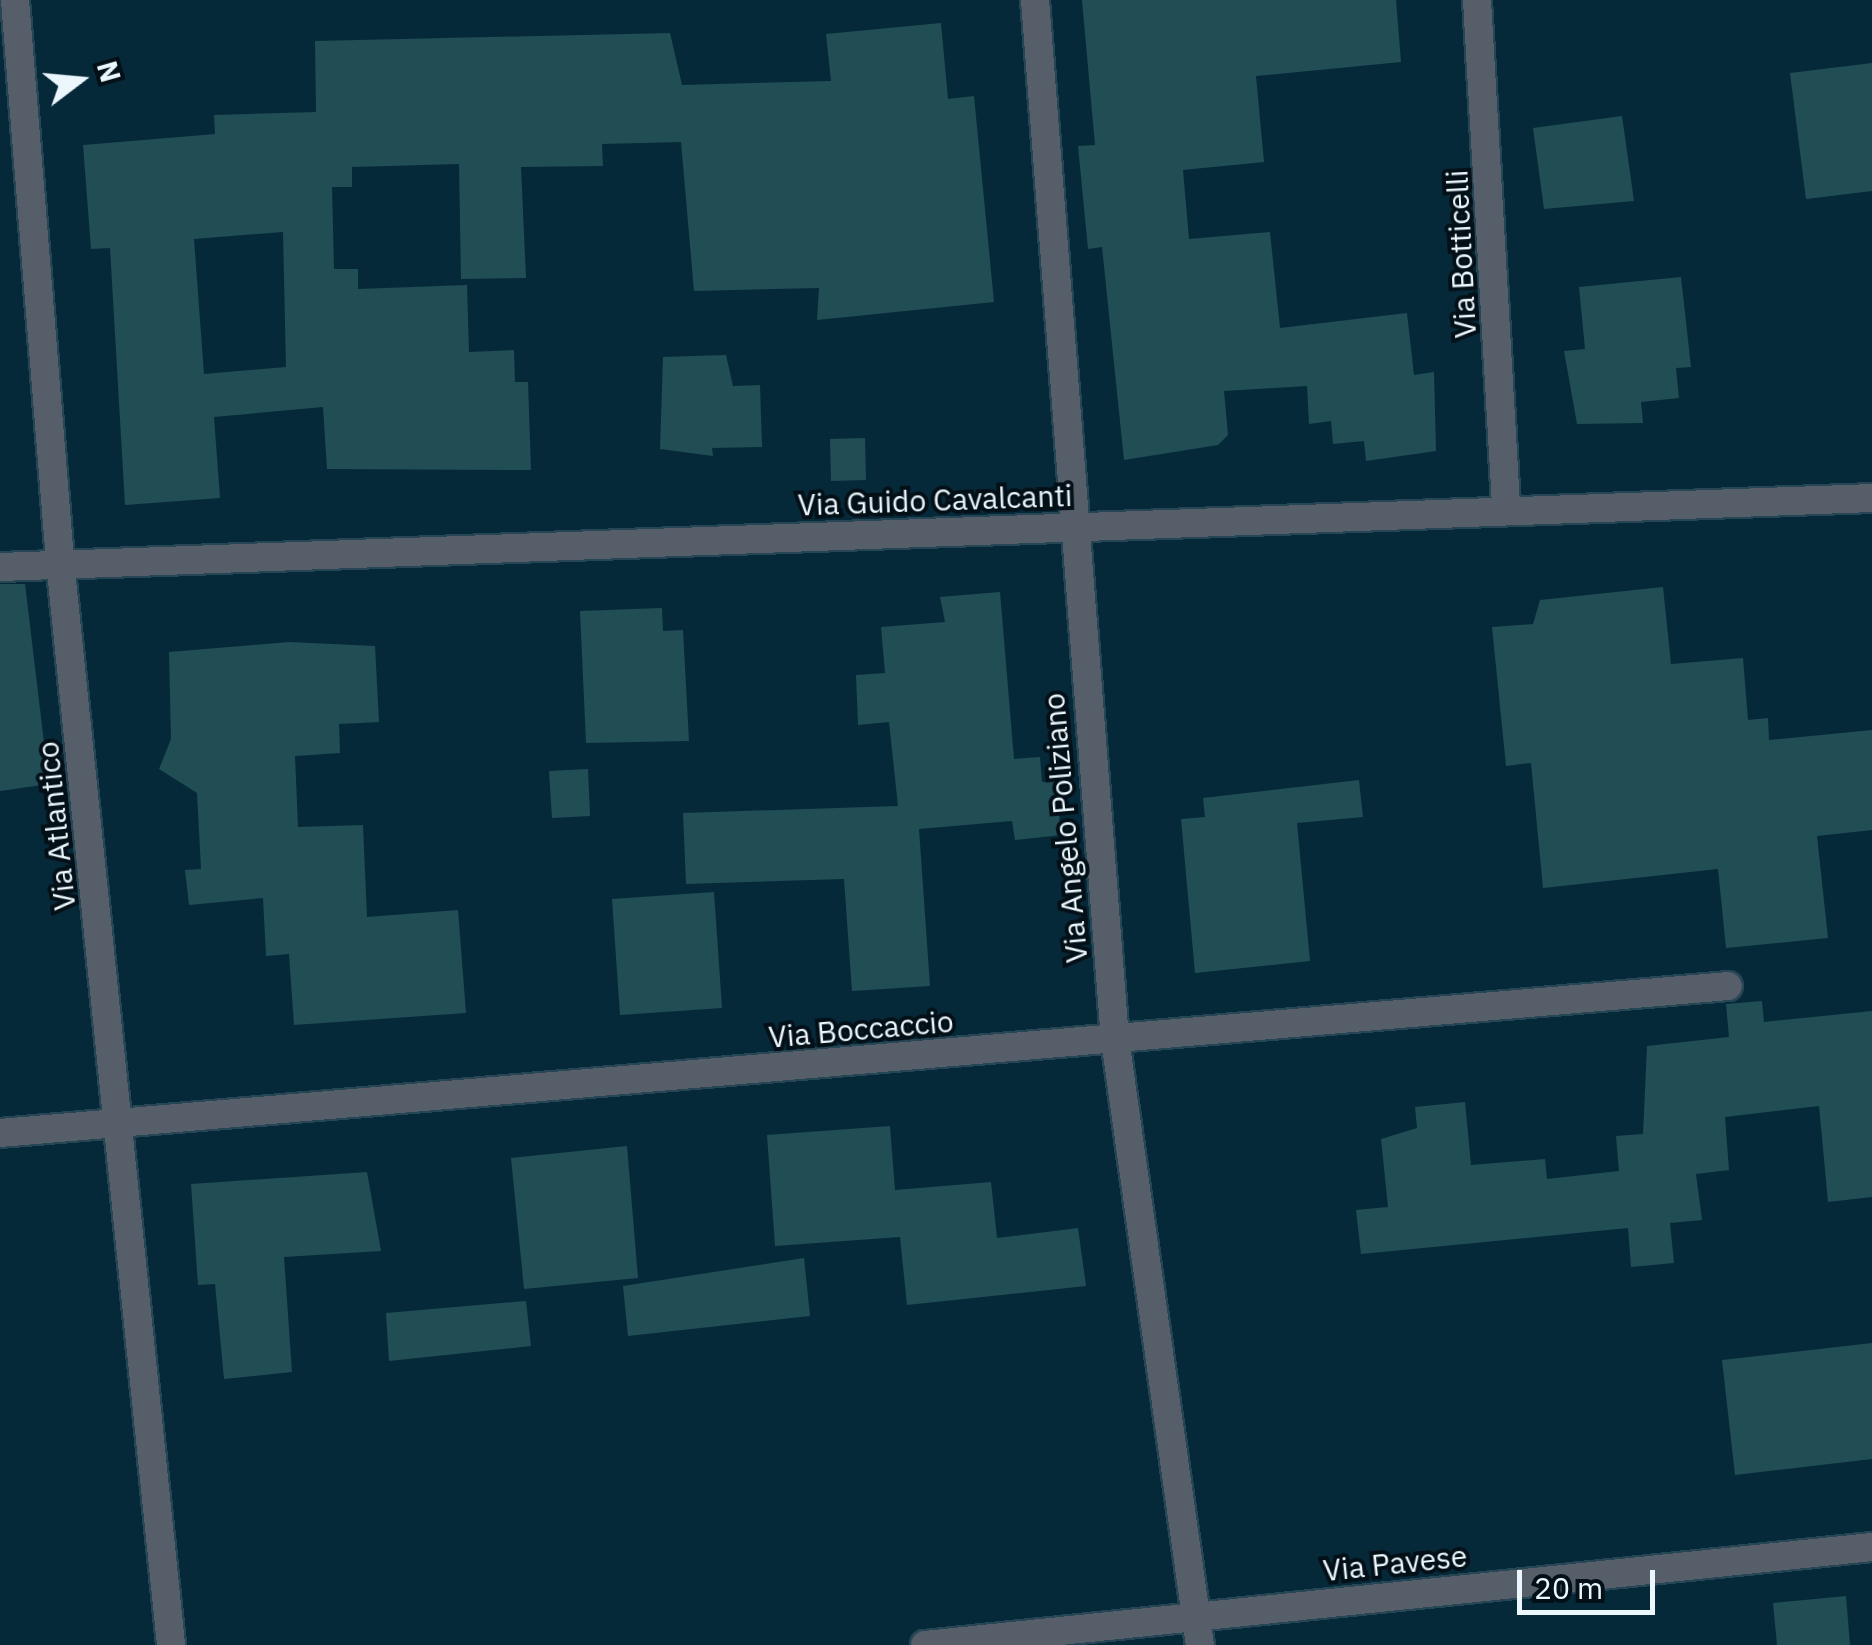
<!DOCTYPE html>
<html>
<head>
<meta charset="utf-8">
<style>
  body { margin:0 }
  #map { position:relative; width:1872px; height:1645px; overflow:hidden; background:#06293a; font-family:"IBM Plex Sans",sans-serif }
  div>[style] { position:absolute }
  .building>* { inset:0; background:#214d55 }
  .roads { filter:drop-shadow(2px 0 #264655) drop-shadow(-2px 0 #264655) drop-shadow(0 2px #264655) drop-shadow(0 -2px #264655) }
  .minor>* { height:28px; margin:-14px; padding:0 14px; transform-origin:14px; border-radius:14px; background:#565e6a }
  span { translate:-50% -50%; white-space:nowrap; text-align:center; line-height:1.15; -webkit-text-stroke:8px #041017; paint-order:stroke }
  .street-label { font-size:30px; color:#ebf6fd }
  .north { position:absolute; left:30px; top:30px; width:100px; height:100px; -webkit-text-stroke:8px #041017; paint-order:stroke; rotate:74deg; font-size:28px; font-weight:700; line-height:40px; text-align:center; color:#ebf6fd }
  .north::after { content:''; display:block; margin:auto; width:35px; height:45px; background:#ebf6fd; clip-path:polygon(50% 0,100% 100%,50% 72%,0 100%) }
  .scale { position:absolute; left:1517px; top:1570px; width:138px; height:45px; box-sizing:border-box; border:5px solid #ebf6fd; border-top:0; padding-left:12px; font-size:30px; line-height:35px; white-space:nowrap; color:#ebf6fd; -webkit-text-stroke:8px #041017; paint-order:stroke }
</style>
</head>
<body>
<div id="map">
  <div class="building">
    <i style="clip-path:polygon(1082px 0,1396px 0,1401px 62px,1256px 76px,1264px 162px,1183px 170px,1189px 239px,1270px 232px,1280px 328px,1407px 313px,1414px 375px,1434px 372px,1436px 451px,1366px 461px,1364px 441px,1333px 444px,1331px 421px,1309px 424px,1307px 386px,1224px 391px,1228px 435px,1218px 445px,1124px 460px,1102px 247px,1088px 249px,1078px 146px,1095px 145px)"></i>
    <i style="clip-path:polygon(evenodd,941px 23px,948px 99px,974px 96px,994px 302px,817px 320px,819px 288px,694px 291px,681px 142px,602px 144px,603px 166px,521px 167px,526px 278px,461px 279px,459px 164px,352px 167px,352px 187px,332px 187px,334px 269px,358px 269px,358px 289px,467px 285px,469px 352px,514px 350px,515px 382px,528px 382px,531px 470px,327px 469px,323px 407px,214px 417px,220px 498px,125px 505px,110px 248px,91px 249px,83px 145px,215px 134px,214px 115px,316px 112px,315px 41px,670px 33px,682px 85px,831px 81px,826px 34px,941px 23px,283px 232px,286px 367px,204px 374px,194px 239px,283px 232px)"></i>
    <i style="clip-path:polygon(1872px 63px,1872px 191px,1806px 199px,1790px 73px)"></i>
    <i style="clip-path:polygon(1622px 116px,1634px 201px,1544px 209px,1533px 128px)"></i>
    <i style="clip-path:polygon(1681px 277px,1691px 367px,1676px 368px,1679px 398px,1641px 402px,1643px 423px,1577px 424px,1564px 351px,1585px 349px,1579px 287px)"></i>
    <i style="clip-path:polygon(726px 355px,733px 386px,760px 385px,762px 447px,712px 448px,713px 456px,660px 449px,663px 357px)"></i>
    <i style="clip-path:polygon(865px 438px,866px 480px,831px 481px,830px 439px)"></i>
    <i style="clip-path:polygon(0 584px,25px 584px,49px 784px,0 791px)"></i>
    <i style="clip-path:polygon(1663px 587px,1671px 664px,1743px 658px,1748px 720px,1768px 718px,1769px 740px,1872px 730px,1872px 830px,1817px 836px,1828px 938px,1726px 948px,1718px 869px,1543px 888px,1531px 763px,1506px 766px,1492px 627px,1533px 624px,1540px 600px)"></i>
    <i style="clip-path:polygon(1000px 592px,1014px 759px,1040px 757px,1042px 782px,1056px 781px,1061px 835px,1015px 840px,1012px 821px,919px 829px,930px 986px,852px 991px,844px 879px,686px 884px,683px 813px,898px 806px,889px 722px,858px 725px,856px 675px,885px 673px,881px 627px,945px 622px,940px 597px)"></i>
    <i style="clip-path:polygon(662px 608px,663px 631px,683px 630px,689px 741px,586px 743px,580px 611px)"></i>
    <i style="clip-path:polygon(289px 642px,375px 646px,379px 722px,339px 724px,340px 753px,295px 756px,298px 827px,363px 825px,367px 917px,458px 910px,466px 1013px,294px 1025px,289px 954px,266px 956px,263px 898px,189px 905px,185px 870px,201px 869px,197px 793px,159px 769px,171px 739px,169px 652px)"></i>
    <i style="clip-path:polygon(588px 769px,590px 816px,552px 818px,549px 771px)"></i>
    <i style="clip-path:polygon(1359px 780px,1363px 817px,1297px 823px,1310px 961px,1195px 973px,1181px 819px,1205px 817px,1203px 798px)"></i>
    <i style="clip-path:polygon(714px 892px,722px 1008px,620px 1015px,612px 899px)"></i>
    <i style="clip-path:polygon(1762px 1001px,1764px 1022px,1872px 1011px,1872px 1197px,1828px 1202px,1819px 1106px,1725px 1117px,1729px 1170px,1696px 1174px,1702px 1220px,1670px 1223px,1674px 1263px,1631px 1267px,1628px 1228px,1361px 1254px,1356px 1210px,1388px 1207px,1381px 1139px,1417px 1128px,1415px 1107px,1465px 1102px,1471px 1165px,1545px 1159px,1547px 1179px,1619px 1171px,1616px 1136px,1643px 1134px,1647px 1046px,1729px 1037px,1726px 1004px)"></i>
    <i style="clip-path:polygon(890px 1126px,895px 1190px,991px 1182px,997px 1238px,1078px 1228px,1086px 1286px,907px 1305px,900px 1237px,775px 1246px,767px 1135px)"></i>
    <i style="clip-path:polygon(627px 1146px,638px 1278px,524px 1289px,511px 1158px)"></i>
    <i style="clip-path:polygon(367px 1172px,381px 1251px,284px 1257px,292px 1372px,224px 1379px,215px 1284px,198px 1285px,191px 1184px)"></i>
    <i style="clip-path:polygon(804px 1258px,810px 1316px,628px 1336px,623px 1286px)"></i>
    <i style="clip-path:polygon(526px 1301px,531px 1346px,389px 1361px,386px 1313px)"></i>
    <i style="clip-path:polygon(1872px 1343px,1872px 1459px,1735px 1475px,1722px 1360px)"></i>
    <i style="clip-path:polygon(1846px 1596px,1850px 1645px,1777px 1645px,1773px 1603px)"></i>
  </div>
  <div class="roads">
    <div class="minor">
      <i style="left:15px;top:0;width:563px;rotate:85.41deg"></i>
      <i style="left:60px;top:561px;width:1090px;rotate:84.15deg"></i>
      <i style="left:1035px;top:0;width:1042px;rotate:85.6deg"></i>
      <i style="left:1115px;top:1039px;width:612px;rotate:82.02deg"></i>
      <i style="left:1477px;top:0;width:506px;rotate:86.71deg"></i>
      <i style="left:0;top:567px;width:1873px;rotate:-2.11deg"></i>
      <i style="left:0;top:1133px;width:1734px;rotate:-4.86deg"></i>
      <i style="left:925px;top:1645px;width:952px;rotate:-5.91deg"></i>
    </div>
  </div>
  <div class="street-label">
    <span style="left:1461px;top:254px;rotate:-93deg">Via Botticelli</span>
    <span style="left:935px;top:500px;rotate:-2deg">Via Guido Cavalcanti</span>
    <span style="left:56px;top:826px;rotate:-96deg">Via Atlantico</span>
    <span style="left:1065px;top:828px;rotate:-95deg">Via Angelo Poliziano</span>
    <span style="left:861px;top:1029px;rotate:-5deg">Via Boccaccio</span>
    <span style="left:1395px;top:1563px;rotate:-6deg">Via Pavese</span>
  </div>
  <div class="north">N</div>
  <div class="scale">20 m</div>
</div>
</body>
</html>
